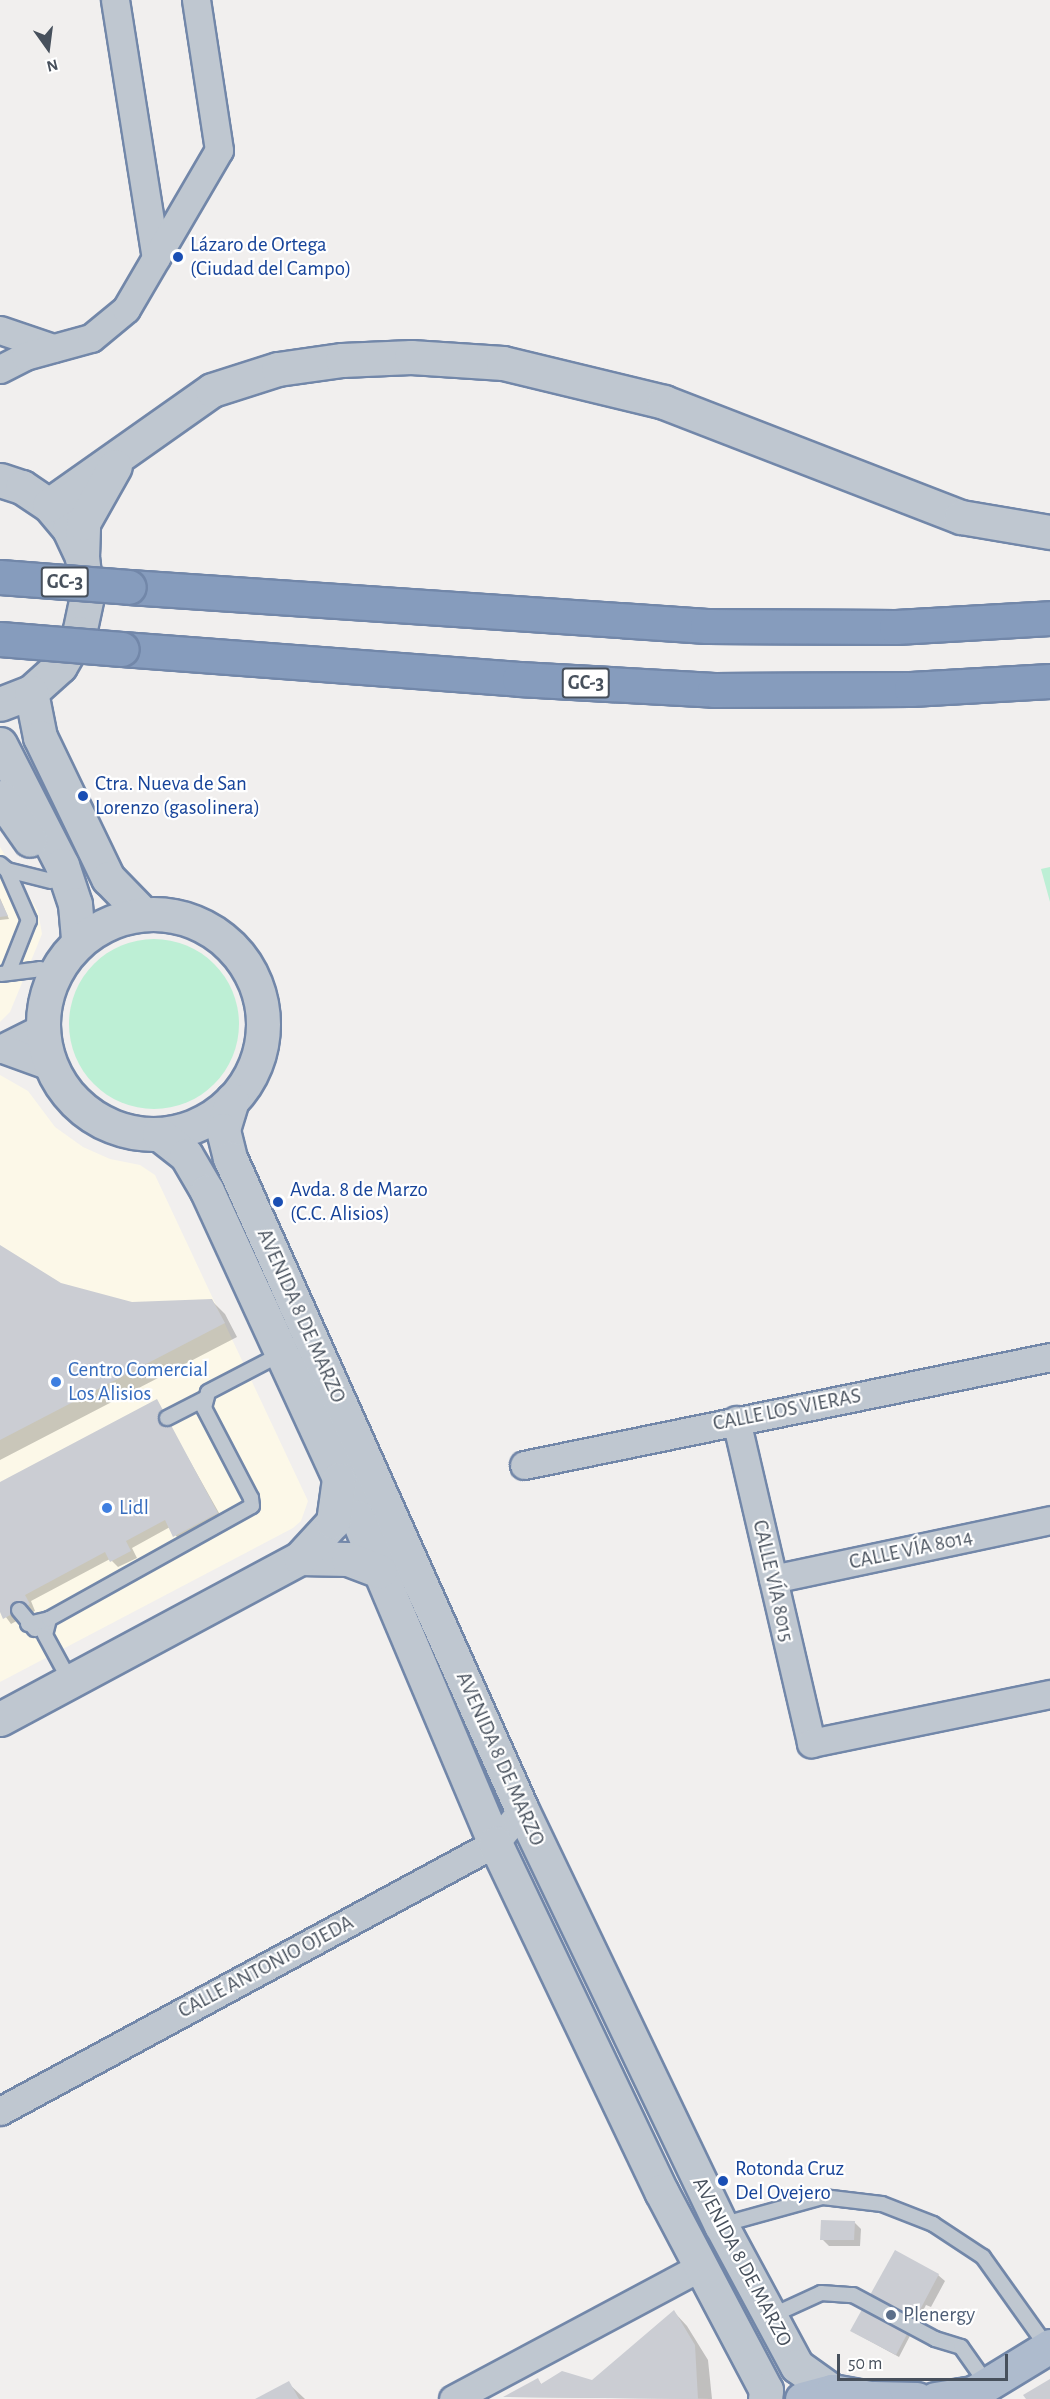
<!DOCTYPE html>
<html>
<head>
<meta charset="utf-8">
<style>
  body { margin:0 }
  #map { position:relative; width:1050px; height:2399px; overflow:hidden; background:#f1efee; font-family:"Alegreya Sans",sans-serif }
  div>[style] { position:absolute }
  .commercial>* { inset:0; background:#fcf8e8 }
  .green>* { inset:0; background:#bdefd5 }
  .round { border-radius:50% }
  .shadow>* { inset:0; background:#0003 }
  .building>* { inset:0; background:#cbcdd3 }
  .roads { filter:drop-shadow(2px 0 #7287a9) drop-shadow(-2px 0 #7287a9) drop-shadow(0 2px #7287a9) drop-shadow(0 -2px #7287a9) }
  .service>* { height:14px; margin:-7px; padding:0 7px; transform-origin:7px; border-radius:7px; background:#bfc7d0 }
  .minor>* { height:27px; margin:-13.5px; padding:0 13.5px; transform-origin:13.5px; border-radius:13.5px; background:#bfc7d0 }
  .tertiary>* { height:33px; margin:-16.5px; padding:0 16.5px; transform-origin:16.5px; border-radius:16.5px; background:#bfc7d0 }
  .tertiary>.ring { margin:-16.5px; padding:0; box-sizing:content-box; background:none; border:33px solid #bfc7d0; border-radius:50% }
  .primary>* { height:33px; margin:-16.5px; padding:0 16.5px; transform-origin:16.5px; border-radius:16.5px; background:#aebbcd }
  .motorway>* { height:33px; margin:-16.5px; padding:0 16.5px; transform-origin:16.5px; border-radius:16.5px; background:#869cbd }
  .bridges { filter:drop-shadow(2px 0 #7287a9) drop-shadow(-2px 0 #7287a9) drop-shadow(0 2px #7287a9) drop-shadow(0 -2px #7287a9) }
  .motorway-bridge>* { height:33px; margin:-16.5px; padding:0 16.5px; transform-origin:16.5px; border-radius:16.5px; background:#869cbd }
  .dots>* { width:16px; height:16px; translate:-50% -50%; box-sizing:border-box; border:3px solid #fff; border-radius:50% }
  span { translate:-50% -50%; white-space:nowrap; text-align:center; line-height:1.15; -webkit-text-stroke:4.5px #fff; paint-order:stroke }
  .shield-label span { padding:2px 4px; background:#fff; border:2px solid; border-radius:4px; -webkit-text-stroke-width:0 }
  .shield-label { font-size:20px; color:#47505c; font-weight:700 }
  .transit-label { font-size:21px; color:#164399 }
  .left { translate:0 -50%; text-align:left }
  .street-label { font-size:21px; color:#47505c }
  .shop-label { font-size:21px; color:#366cbe }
  .service-label { font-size:21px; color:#4e5e75 }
  .north { position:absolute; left:18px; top:18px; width:60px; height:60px; -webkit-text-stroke:4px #fff; paint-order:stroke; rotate:166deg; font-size:16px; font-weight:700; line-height:24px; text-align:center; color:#47505c }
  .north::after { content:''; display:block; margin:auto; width:21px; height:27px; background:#47505c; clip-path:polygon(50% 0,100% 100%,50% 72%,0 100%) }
  .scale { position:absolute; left:837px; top:2354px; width:171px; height:27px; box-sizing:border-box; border:3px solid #47505c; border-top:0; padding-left:8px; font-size:18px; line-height:21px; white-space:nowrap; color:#47505c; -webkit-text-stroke:4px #fff; paint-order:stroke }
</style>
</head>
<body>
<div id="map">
  <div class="commercial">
    <i style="clip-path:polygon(0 847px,38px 911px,42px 934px,10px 1012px,0 1022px)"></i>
    <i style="clip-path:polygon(0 1075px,28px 1091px,55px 1127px,83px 1147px,110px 1159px,140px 1165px,155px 1175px,308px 1501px,301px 1521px,293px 1528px,0 1682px)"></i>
  </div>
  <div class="green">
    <i style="clip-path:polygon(1050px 867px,1050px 902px,1041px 869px)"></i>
    <i class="round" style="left:69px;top:939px;width:170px;height:170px"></i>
  </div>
  <div class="shadow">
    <i style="clip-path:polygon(0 898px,9px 919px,0 920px)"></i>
    <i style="clip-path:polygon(0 1247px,60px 1285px,132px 1303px,211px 1300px,225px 1314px,237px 1337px,0 1460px)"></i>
    <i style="clip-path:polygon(156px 1401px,223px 1520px,181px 1543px,170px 1527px,132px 1548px,137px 1558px,118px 1567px,110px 1559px,31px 1601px,35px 1611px,11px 1624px,0 1609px,0 1484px)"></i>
    <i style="clip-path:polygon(854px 2222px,861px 2229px,860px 2246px,829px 2246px,822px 2239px)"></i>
    <i style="clip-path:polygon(938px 2275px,945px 2281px,931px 2307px,926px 2305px,899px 2357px,855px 2333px)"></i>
    <i style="clip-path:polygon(674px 2312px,687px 2326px,708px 2360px,712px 2399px,506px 2397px,538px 2380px,542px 2385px,593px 2381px)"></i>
    <i style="clip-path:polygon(288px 2383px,305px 2399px,257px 2399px)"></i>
  </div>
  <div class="building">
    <i style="clip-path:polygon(0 899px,8px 916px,0 917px)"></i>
    <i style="clip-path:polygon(0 1245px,61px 1283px,132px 1302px,212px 1299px,225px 1323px,0 1440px)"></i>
    <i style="clip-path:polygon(157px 1399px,218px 1513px,173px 1537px,165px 1520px,126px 1541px,131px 1551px,110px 1562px,105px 1552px,25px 1595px,30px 1604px,3px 1619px,0 1612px,0 1482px)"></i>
    <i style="clip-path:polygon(821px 2220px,855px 2221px,854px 2240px,820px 2240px)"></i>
    <i style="clip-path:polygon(895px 2250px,939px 2274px,896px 2355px,850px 2331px)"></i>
    <i style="clip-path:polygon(674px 2310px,695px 2345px,698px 2399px,503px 2397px,538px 2378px,541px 2384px,562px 2371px,592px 2380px)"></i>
    <i style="clip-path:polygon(1050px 2379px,1050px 2399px,1026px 2399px,1023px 2395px)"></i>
    <i style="clip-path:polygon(289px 2381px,299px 2399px,255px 2399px)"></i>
  </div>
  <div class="roads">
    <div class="service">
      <i style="left:0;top:864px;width:9px;rotate:41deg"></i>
      <i style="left:7px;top:870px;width:55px;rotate:66.3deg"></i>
      <i style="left:29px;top:920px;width:57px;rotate:111.6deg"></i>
      <i style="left:7px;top:870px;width:45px;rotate:14deg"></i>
      <i style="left:1px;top:974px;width:39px;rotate:-7deg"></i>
      <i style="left:40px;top:969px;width:16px;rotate:15deg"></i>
      <i style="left:167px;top:1418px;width:44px;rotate:-27.1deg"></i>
      <i style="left:19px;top:1610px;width:25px;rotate:50deg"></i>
      <i style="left:49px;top:1619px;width:16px;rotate:104deg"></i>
      <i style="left:45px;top:1635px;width:52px;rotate:61.5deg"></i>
      <i style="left:28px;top:1624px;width:22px;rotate:-13deg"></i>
      <i style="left:49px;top:1619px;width:232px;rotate:-29.1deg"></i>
      <i style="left:252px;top:1506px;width:8px;rotate:-97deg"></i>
      <i style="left:251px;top:1498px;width:102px;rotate:-117.6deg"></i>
      <i style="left:204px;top:1408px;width:16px;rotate:-76deg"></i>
      <i style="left:208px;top:1392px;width:82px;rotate:-27.5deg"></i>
      <i style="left:721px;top:2225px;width:106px;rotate:-15.4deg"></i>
      <i style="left:823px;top:2197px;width:59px;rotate:6.8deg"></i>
      <i style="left:882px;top:2204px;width:55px;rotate:21.4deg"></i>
      <i style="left:933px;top:2224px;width:60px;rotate:33.4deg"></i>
      <i style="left:983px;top:2257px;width:112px;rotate:54.5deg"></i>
      <i style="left:771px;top:2316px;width:55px;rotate:-24.7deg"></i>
      <i style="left:821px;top:2293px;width:32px;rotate:4deg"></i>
      <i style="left:853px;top:2295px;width:93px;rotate:28.2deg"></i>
      <i style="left:935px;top:2339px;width:27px;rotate:17deg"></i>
      <i style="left:961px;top:2347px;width:45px;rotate:54.9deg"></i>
    </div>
    <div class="minor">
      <i style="left:115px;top:0;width:261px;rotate:81deg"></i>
      <i style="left:0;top:330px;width:56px;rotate:18.8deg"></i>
      <i style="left:0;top:369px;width:28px;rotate:-27deg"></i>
      <i style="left:25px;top:356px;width:68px;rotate:-15.3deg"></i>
      <i style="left:91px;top:338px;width:45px;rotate:-39.6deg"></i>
      <i style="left:126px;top:309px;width:184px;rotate:-59.7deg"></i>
      <i style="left:219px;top:150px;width:152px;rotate:-98.7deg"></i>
      <i style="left:0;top:1049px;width:47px;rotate:-26.6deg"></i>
      <i style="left:3px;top:1049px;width:50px;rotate:19.9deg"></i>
      <i style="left:736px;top:1420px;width:332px;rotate:76.9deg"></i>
      <i style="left:811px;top:1743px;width:244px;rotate:-11.6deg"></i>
      <i style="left:524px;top:1465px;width:537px;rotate:-11.6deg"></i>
      <i style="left:773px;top:1579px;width:283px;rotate:-12deg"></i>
      <i style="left:0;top:2111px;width:563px;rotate:-28.43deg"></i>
      <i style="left:495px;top:1843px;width:43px;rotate:-50.7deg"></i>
      <i style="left:453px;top:2399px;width:282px;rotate:-28.1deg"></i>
    </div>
    <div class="tertiary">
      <i style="left:0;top:480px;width:23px;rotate:18deg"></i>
      <i style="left:22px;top:487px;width:32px;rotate:34deg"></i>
      <i style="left:49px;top:505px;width:31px;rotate:50deg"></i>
      <i style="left:69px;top:529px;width:31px;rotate:65deg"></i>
      <i style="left:82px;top:557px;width:39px;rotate:83deg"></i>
      <i style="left:87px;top:596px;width:38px;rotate:102deg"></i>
      <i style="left:79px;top:633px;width:38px;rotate:120deg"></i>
      <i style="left:60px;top:666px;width:39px;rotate:138deg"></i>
      <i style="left:31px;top:692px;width:33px;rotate:159deg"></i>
      <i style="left:49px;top:505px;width:199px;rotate:-35.2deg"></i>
      <i style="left:212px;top:390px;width:69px;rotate:-17.7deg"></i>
      <i style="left:278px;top:369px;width:65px;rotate:-8deg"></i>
      <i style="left:342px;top:360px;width:69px;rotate:-2.5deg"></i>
      <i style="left:411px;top:357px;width:92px;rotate:3.7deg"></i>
      <i style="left:503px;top:363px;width:166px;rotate:13.6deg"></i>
      <i style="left:664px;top:402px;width:318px;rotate:21.2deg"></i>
      <i style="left:961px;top:517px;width:90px;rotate:9.6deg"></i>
      <i style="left:82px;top:557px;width:34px;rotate:-88deg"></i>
      <i style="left:83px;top:523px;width:65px;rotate:-60.7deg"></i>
      <i style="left:31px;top:692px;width:46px;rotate:78.7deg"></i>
      <i style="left:40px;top:737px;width:157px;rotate:64.3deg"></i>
      <i style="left:108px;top:878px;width:50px;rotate:45.8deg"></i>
      <i style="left:0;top:744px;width:136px;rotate:62.9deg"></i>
      <i style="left:62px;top:865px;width:41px;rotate:71.6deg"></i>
      <i style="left:75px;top:904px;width:38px;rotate:85deg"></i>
      <i style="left:0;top:797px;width:52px;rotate:55.1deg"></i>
      <i class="ring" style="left:43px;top:914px;width:187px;height:187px"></i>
      <i style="left:232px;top:1100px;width:31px;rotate:107deg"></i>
      <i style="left:223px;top:1130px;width:29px;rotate:76deg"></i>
      <i style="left:230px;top:1158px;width:714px;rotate:65.87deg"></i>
      <i style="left:522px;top:1810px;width:460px;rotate:64.4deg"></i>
      <i style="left:721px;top:2225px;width:160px;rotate:61.7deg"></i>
      <i style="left:797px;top:2366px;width:43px;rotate:35.5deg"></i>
      <i style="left:159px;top:1134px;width:34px;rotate:38deg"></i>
      <i style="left:186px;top:1155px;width:42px;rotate:59.7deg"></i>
      <i style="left:207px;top:1191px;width:359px;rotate:65.3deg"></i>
      <i style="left:357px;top:1517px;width:354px;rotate:67.1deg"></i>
      <i style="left:495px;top:1843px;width:386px;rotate:64.5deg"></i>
      <i style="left:661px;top:2191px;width:225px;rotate:62.2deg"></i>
      <i style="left:766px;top:2390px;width:9px;rotate:96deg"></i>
      <i style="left:300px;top:1558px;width:48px;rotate:1.2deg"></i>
      <i style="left:348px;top:1559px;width:34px;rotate:21deg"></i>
      <i style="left:0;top:1719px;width:340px;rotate:-28.2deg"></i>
      <i style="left:300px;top:1558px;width:49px;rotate:-47.5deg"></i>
      <i style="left:333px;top:1522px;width:43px;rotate:-82.1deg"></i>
    </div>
    <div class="primary">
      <i style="left:874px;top:2398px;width:43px;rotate:1.3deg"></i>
      <i style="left:802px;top:2399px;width:31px;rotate:-15deg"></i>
      <i style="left:832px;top:2391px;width:44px;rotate:10.5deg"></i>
      <i style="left:935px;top:2399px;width:38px;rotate:-9deg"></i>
      <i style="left:973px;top:2393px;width:90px;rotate:-31.4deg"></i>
    </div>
    <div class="motorway">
      <i style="left:129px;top:587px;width:579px;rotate:3.86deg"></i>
      <i style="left:707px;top:626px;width:189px;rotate:0.3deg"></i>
      <i style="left:896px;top:627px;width:154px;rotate:-3.3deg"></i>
      <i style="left:122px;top:649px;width:398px;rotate:4.3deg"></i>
      <i style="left:519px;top:679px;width:195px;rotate:3.2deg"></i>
      <i style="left:714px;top:690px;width:197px;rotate:-0.3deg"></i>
      <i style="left:911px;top:689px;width:139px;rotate:-3.3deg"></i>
    </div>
  </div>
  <div class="bridges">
    <div class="motorway-bridge">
      <i style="left:0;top:577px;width:129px;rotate:4.4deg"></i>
      <i style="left:0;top:639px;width:122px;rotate:4.7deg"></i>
    </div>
  </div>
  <div class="dots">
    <i style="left:178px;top:257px;background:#1a4fb4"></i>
    <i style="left:83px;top:796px;background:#1a4fb4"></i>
    <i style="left:278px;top:1202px;background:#1a4fb4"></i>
    <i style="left:56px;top:1382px;background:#3f7fe0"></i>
    <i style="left:107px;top:1508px;background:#3f7fe0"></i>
    <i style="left:723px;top:2181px;background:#1a4fb4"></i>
    <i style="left:891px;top:2315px;background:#5c6f8a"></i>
  </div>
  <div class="shield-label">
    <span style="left:65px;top:582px">GC-3</span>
    <span style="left:586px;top:683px">GC-3</span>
  </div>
  <div class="transit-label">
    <span class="left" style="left:190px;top:257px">Lázaro de Ortega<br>(Ciudad del Campo)</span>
    <span class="left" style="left:95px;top:796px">Ctra. Nueva de San<br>Lorenzo (gasolinera)</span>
    <span class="left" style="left:290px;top:1202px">Avda. 8 de Marzo<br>(C.C. Alisios)</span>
    <span class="left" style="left:735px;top:2181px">Rotonda Cruz<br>Del Ovejero</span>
  </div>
  <div class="street-label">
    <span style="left:301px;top:1316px;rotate:66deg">AVENIDA 8 DE MARZO</span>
    <span style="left:787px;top:1410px;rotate:-11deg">CALLE LOS VIERAS</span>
    <span style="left:911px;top:1550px;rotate:-12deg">CALLE VÍA 8014</span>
    <span style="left:773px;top:1581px;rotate:77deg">CALLE VÍA 8015</span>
    <span style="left:500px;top:1759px;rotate:66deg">AVENIDA 8 DE MARZO</span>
    <span style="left:266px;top:1967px;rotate:-28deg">CALLE ANTONIO OJEDA</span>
    <span style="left:742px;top:2262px;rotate:62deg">AVENIDA 8 DE MARZO</span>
  </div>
  <div class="shop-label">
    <span class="left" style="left:68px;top:1382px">Centro Comercial<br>Los Alisios</span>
    <span class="left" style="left:119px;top:1508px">Lidl</span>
  </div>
  <div class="service-label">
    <span class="left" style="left:903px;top:2315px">Plenergy</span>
  </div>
  <div class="north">N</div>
  <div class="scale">50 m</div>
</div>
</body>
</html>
